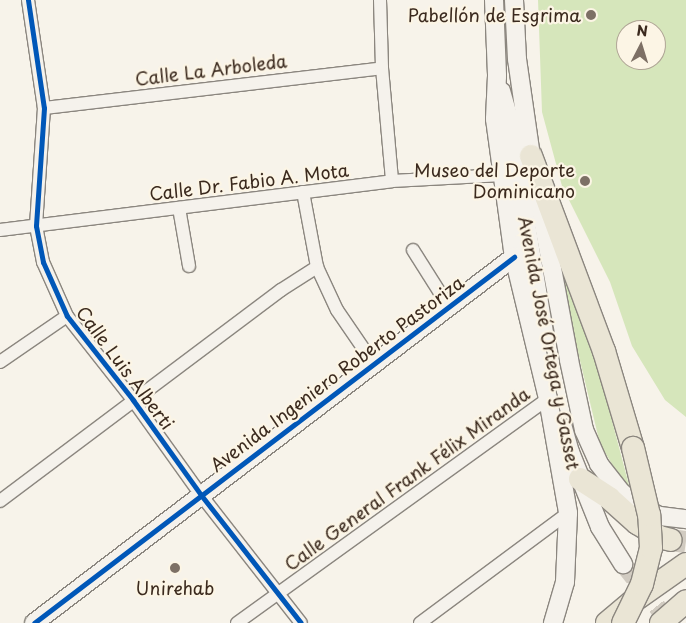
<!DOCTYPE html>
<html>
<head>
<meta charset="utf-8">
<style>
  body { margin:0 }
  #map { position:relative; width:686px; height:623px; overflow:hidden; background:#f7f3ea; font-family:"Playpen Sans",sans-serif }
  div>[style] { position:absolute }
  .green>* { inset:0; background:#d6e6bb }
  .secondary-tunnel>* { height:18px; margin-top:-9px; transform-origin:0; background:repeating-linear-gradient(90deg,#d1cbc1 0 18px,transparent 0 27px) }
  .highway-tunnel>* { height:22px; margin-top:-11px; transform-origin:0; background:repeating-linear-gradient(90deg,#d1cbc1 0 22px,transparent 0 33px) }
  .roads { filter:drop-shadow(1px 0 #8b867f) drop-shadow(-1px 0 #8b867f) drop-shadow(0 1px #8b867f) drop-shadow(0 -1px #8b867f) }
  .street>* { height:12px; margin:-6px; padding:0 6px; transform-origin:6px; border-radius:6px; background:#f5f2ec }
  .secondary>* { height:18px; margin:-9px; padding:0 9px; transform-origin:9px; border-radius:9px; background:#f5f2ec }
  .highway>* { height:22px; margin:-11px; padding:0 11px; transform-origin:11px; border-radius:11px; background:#eae5d5 }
  .bridges { filter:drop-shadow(1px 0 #8b867f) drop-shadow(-1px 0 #8b867f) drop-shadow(0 1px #8b867f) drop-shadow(0 -1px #8b867f) }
  .highway-bridge>* { height:22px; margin:-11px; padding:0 11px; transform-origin:11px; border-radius:11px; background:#eae5d5 }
  .cycleway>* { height:5px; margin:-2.5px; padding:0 2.5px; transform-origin:2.5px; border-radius:2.5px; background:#0057b8 }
  .dots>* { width:14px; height:14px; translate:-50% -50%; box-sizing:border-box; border:2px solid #fcf5e5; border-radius:50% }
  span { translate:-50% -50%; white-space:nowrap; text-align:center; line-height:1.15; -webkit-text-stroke:4.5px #fcf5e5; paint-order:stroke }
  .poi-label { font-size:18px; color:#3b2a1e }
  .right { translate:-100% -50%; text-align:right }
  .street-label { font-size:18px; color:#3b2a1e }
  .north { position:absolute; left:616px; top:20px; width:50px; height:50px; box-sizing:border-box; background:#fcf5e5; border:1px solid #afa495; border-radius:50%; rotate:5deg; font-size:14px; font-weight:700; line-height:20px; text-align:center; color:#3b2a1e }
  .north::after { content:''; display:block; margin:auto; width:18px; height:22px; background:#7d7065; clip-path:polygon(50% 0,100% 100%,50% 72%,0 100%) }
</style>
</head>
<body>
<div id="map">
  <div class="green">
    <i style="clip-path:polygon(evenodd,538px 0,686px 0,686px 417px,665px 400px,632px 346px,610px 282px,562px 186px,542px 112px,538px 0,626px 30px,656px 30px,656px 60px,626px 60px,626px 30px)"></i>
    <i style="clip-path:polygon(547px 223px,582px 307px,630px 489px,622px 481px,600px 444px)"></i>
  </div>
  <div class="secondary-tunnel">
    <i style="left:623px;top:564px;width:75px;rotate:51.5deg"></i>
  </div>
  <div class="highway-tunnel">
    <i style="left:671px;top:540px;width:15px;rotate:8deg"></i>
  </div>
  <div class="roads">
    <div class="street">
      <i style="left:28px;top:0;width:109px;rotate:81.6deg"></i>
      <i style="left:44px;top:108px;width:118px;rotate:93.9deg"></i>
      <i style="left:36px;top:226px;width:37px;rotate:79deg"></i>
      <i style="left:43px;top:262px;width:59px;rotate:66deg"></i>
      <i style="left:67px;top:316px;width:107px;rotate:51.8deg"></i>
      <i style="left:133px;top:400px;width:117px;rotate:54.4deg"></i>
      <i style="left:201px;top:495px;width:162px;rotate:52deg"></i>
      <i style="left:380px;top:0;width:68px;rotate:88.3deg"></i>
      <i style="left:382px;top:68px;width:113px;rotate:84.9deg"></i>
      <i style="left:44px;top:108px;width:340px;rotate:-6.7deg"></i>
      <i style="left:303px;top:192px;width:76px;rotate:79.4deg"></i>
      <i style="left:317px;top:267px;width:47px;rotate:65.1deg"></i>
      <i style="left:337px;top:310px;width:65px;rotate:55.6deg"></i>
      <i style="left:179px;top:208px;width:59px;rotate:80.2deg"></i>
      <i style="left:0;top:230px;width:395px;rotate:-7.1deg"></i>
      <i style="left:392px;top:181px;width:111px;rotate:-3.1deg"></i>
      <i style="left:413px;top:250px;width:67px;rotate:57.7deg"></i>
      <i style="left:0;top:362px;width:81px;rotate:-34.5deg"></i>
      <i style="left:0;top:501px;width:351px;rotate:-36.9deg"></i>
      <i style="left:281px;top:290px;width:43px;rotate:-32.6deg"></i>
      <i style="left:237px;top:623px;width:383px;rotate:-35.8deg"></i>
      <i style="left:420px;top:623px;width:184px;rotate:-36.6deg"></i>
    </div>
    <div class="secondary">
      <i style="left:494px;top:0;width:76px;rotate:87.7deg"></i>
      <i style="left:497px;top:76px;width:43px;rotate:92.7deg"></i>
      <i style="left:495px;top:119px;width:139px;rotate:82.2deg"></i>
      <i style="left:514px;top:257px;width:146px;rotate:76.5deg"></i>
      <i style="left:548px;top:399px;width:116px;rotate:80deg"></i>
      <i style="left:568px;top:513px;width:69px;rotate:92.5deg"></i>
      <i style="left:565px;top:582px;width:43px;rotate:106.3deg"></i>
      <i style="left:514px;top:0;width:59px;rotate:87.1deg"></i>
      <i style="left:517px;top:59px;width:98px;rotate:81.8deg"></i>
      <i style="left:531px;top:156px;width:208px;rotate:79.4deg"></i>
      <i style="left:569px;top:360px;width:72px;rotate:77.9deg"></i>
      <i style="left:584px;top:430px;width:37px;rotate:66deg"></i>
      <i style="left:599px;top:464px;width:37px;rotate:52deg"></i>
      <i style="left:622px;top:493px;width:16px;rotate:40deg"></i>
      <i style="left:634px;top:503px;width:29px;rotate:27deg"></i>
      <i style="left:660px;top:516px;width:26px;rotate:7deg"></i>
      <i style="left:501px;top:91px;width:25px;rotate:74deg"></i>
      <i style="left:508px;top:115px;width:227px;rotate:80.6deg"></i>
      <i style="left:563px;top:428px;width:25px;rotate:74deg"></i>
      <i style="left:570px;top:452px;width:81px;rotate:68.2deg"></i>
      <i style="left:600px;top:527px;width:44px;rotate:58.1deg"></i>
      <i style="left:34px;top:623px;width:604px;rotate:-37.33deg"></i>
    </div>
    <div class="highway">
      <i style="left:531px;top:156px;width:208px;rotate:69.5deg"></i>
      <i style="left:604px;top:351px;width:101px;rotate:73.4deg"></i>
      <i style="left:580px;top:479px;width:35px;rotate:33deg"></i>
      <i style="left:609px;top:498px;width:38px;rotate:42deg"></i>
      <i style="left:637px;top:523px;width:26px;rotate:32deg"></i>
      <i style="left:659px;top:537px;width:12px;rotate:14deg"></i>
      <i style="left:607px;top:623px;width:33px;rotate:-40deg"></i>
      <i style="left:632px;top:602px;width:66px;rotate:-35.1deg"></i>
      <i style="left:661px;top:623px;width:33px;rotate:-41deg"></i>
    </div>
  </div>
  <div class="bridges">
    <div class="highway-bridge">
      <i style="left:623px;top:623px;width:43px;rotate:-64deg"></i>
      <i style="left:642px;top:584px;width:37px;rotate:-76deg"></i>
      <i style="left:651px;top:548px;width:33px;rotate:-93deg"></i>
      <i style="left:649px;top:515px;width:69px;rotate:-103.4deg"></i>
    </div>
  </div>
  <div class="cycleway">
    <i style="left:28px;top:0;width:109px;rotate:81.6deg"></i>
    <i style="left:44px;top:108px;width:118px;rotate:93.9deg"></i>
    <i style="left:36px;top:226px;width:37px;rotate:79deg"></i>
    <i style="left:43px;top:262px;width:59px;rotate:66deg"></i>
    <i style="left:67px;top:316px;width:107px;rotate:51.8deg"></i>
    <i style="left:133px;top:400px;width:117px;rotate:54.4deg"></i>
    <i style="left:201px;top:495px;width:162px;rotate:52deg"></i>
    <i style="left:34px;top:623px;width:604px;rotate:-37.33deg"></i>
  </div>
  <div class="dots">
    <i style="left:591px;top:15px;background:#7d7065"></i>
    <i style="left:585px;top:181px;background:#7d7065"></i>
    <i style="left:175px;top:568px;background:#7d7065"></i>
  </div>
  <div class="poi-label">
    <span class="right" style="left:581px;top:15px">Pabellón de Esgrima</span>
    <span class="right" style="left:575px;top:181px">Museo del Deporte<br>Dominicano</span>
    <span style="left:175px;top:588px">Unirehab</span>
  </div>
  <div class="street-label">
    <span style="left:211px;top:70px;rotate:-7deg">Calle La Arboleda</span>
    <span style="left:249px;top:182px;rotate:-7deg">Calle Dr. Fabio A. Mota</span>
    <span style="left:549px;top:343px;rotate:79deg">Avenida José Ortega y Gasset</span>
    <span style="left:125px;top:368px;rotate:53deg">Calle Luis Alberti</span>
    <span style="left:337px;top:374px;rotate:-37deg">Avenida Ingeniero Roberto Pastoriza</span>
    <span style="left:407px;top:479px;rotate:-36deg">Calle General Frank Félix Miranda</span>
  </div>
  <div class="north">N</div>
</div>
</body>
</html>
